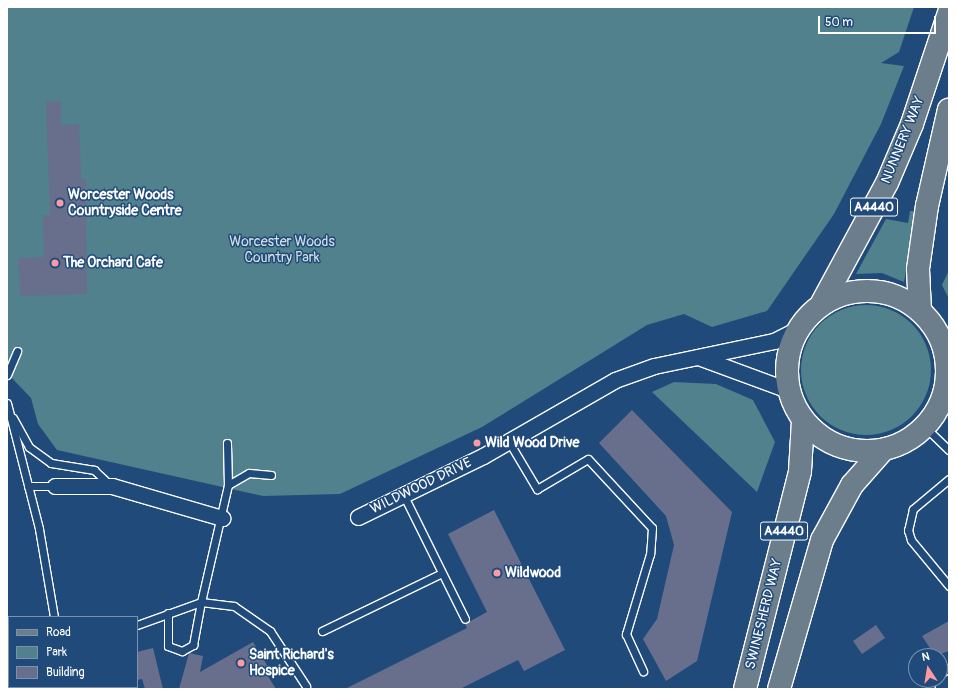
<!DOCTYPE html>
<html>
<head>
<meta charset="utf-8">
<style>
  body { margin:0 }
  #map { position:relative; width:956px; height:696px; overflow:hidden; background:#1f4a7a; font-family:Pangolin,sans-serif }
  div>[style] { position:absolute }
  .green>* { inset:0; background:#50818c }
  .round { border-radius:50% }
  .building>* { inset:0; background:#686f8d }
  .roads { filter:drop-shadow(1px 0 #fff) drop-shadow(-1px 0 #fff) drop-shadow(0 1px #fff) drop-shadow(0 -1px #fff) }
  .lane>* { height:7px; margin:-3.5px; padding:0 3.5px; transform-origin:3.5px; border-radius:3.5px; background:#1f4a7a }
  .street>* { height:15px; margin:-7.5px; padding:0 7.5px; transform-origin:7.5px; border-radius:7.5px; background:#1f4a7a }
  .primary>* { height:22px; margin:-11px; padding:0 11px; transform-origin:11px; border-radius:11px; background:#6c7d8c }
  .highway>* { height:22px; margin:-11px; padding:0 11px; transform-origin:11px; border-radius:11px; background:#6c7d8c }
  .highway>.ring { margin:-11px; padding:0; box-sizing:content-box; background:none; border:22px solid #6c7d8c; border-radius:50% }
  .dots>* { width:11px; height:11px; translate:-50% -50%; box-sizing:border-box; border:2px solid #1f4a7a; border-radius:50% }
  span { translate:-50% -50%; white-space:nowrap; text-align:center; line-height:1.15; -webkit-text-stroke:3px #1f4a7a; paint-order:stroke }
  .shield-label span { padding:1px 3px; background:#1f4a7a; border:1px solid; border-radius:3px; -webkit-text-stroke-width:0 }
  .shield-label { font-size:13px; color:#fff; font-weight:700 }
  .street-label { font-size:14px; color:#fff }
  .poi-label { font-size:14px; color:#fff; font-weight:700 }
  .left { translate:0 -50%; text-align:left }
  .park-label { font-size:14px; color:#d3e0e2 }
  .frame { position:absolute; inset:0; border:8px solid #fff; pointer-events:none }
  .legend { position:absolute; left:8px; top:616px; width:130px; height:72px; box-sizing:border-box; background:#1f4a7a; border:1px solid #7992af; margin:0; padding:5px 7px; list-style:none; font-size:12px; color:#fff }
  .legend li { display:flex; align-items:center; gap:8px; height:20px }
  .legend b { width:20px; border:1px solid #7992af }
  .north { position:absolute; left:908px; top:648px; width:40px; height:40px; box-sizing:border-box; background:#1f4a7a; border:1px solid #7992af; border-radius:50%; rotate:348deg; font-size:11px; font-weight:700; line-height:16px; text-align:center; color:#fff }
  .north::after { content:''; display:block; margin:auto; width:14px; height:18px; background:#ff9aa2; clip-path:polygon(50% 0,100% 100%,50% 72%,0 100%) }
  .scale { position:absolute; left:818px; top:16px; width:118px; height:18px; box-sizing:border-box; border:2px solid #fff; border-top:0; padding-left:5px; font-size:12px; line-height:14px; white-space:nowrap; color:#fff; -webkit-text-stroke:3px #1f4a7a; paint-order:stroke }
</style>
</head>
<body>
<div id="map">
  <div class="green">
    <i style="clip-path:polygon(7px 7px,914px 7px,899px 52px,881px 63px,904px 66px,881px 124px,834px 214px,767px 311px,712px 327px,684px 314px,647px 325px,482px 427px,340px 494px,263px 496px,57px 450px,38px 424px,31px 398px,7px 373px)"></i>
    <i style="clip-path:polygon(910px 211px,917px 211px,904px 282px,882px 273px,856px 274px,886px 219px,908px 223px)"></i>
    <i style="clip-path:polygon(949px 270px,949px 299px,942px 285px)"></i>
    <i class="round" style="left:801px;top:305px;width:130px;height:130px"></i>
    <i style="clip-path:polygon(674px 382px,716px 384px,753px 400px,775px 442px,757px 492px,652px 392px)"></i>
  </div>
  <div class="building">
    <i style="clip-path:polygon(61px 101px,61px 125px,79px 124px,81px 179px,86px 179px,87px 294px,20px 296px,18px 258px,44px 257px,43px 215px,50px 215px,46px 102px)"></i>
    <i style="clip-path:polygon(632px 410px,732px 512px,697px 661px,666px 681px,643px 639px,657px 619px,674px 545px,666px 516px,599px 443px)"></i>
    <i style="clip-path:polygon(494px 510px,565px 650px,524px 671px,518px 660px,460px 689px,345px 689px,467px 628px,465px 624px,487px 612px,448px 534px)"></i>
    <i style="clip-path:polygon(949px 621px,949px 651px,935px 656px,922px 636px)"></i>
    <i style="clip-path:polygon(876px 625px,885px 638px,862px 654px,853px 641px)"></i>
    <i style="clip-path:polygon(253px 642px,270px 670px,266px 673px,276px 689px,179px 689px,189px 653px,203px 656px,200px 672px)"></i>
    <i style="clip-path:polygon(153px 648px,163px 689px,145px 689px,142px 679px,137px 680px,137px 652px)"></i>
  </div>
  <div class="roads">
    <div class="lane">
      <i style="left:7px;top:375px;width:26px;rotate:-67deg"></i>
      <i style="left:7px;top:403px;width:130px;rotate:75.7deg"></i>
      <i style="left:39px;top:529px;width:89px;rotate:80.3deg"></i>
      <i style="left:13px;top:418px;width:33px;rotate:61deg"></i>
      <i style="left:29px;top:447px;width:27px;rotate:36deg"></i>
      <i style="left:51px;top:463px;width:44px;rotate:9.2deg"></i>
      <i style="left:94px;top:470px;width:22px;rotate:43deg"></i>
      <i style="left:925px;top:427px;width:33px;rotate:44deg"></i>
      <i style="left:509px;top:442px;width:55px;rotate:59.2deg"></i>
      <i style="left:537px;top:489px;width:59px;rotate:-30.5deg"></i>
      <i style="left:588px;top:459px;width:94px;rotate:47.2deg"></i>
      <i style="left:652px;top:528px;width:26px;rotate:94deg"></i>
      <i style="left:650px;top:554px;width:84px;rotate:106.7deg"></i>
      <i style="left:626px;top:634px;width:41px;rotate:65.3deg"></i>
      <i style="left:949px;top:479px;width:47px;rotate:140.2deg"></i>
      <i style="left:913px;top:509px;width:22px;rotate:103deg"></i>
      <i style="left:908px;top:530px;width:10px;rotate:73deg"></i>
      <i style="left:911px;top:540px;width:60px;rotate:50.4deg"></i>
      <i style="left:228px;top:485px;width:24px;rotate:-30deg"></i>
      <i style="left:249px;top:473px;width:22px;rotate:5deg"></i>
      <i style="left:28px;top:486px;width:27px"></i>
      <i style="left:404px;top:496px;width:137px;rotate:63.6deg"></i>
      <i style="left:168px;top:613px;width:33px;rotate:90deg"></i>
      <i style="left:168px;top:646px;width:15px;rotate:20deg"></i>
      <i style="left:182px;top:651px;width:13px;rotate:-29deg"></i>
      <i style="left:193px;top:645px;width:44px;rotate:-79.5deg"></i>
      <i style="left:201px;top:602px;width:33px;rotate:7deg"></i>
      <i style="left:234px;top:606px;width:44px;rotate:34.8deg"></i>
      <i style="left:270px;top:631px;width:66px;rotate:56.8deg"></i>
      <i style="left:137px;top:625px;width:68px;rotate:-19.8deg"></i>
      <i style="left:201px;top:602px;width:120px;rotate:-77deg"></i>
      <i style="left:228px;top:485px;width:42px;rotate:-91.4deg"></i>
      <i style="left:322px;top:631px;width:133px;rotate:-25.8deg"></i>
      <i style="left:7px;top:657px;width:2px;rotate:-27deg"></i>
      <i style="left:940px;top:674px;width:11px;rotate:-34deg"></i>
      <i style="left:69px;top:687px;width:2px;rotate:90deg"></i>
      <i style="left:930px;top:689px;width:9px;rotate:-77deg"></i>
    </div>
    <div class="street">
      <i style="left:701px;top:358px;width:93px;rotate:20.2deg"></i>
      <i style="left:55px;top:486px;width:57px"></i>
      <i style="left:112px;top:486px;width:115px;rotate:16.2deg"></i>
      <i style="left:358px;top:517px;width:139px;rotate:-26deg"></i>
      <i style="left:483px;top:456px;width:152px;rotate:-29.9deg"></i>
      <i style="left:615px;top:380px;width:41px;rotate:-19.7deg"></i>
      <i style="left:654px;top:366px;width:123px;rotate:-11.8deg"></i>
      <i style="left:774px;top:341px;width:25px;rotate:-27deg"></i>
    </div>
    <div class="primary">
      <i style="left:822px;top:303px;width:136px;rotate:-61.6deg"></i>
      <i style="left:887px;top:183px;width:64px;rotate:-67deg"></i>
      <i style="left:912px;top:124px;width:117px;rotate:-71.6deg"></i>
      <i style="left:920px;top:310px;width:41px;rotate:-92.8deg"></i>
      <i style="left:918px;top:269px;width:64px;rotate:-81.9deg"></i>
      <i style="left:927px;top:206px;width:99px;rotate:-77.2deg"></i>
    </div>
    <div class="highway">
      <i class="ring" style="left:787px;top:291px;width:138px;height:138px"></i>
      <i style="left:745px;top:689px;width:225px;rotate:-75.8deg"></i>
      <i style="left:800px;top:471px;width:50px;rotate:-86.6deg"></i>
      <i style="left:779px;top:689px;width:155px;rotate:-73.9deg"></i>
      <i style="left:822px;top:540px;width:63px;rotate:-61.4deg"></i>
      <i style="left:852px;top:485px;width:47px;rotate:-48.5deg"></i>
    </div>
  </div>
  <div class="dots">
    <i style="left:60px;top:203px;background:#ff9aa2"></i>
    <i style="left:55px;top:263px;background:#ff9aa2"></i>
    <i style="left:477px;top:443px;background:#ff9aa2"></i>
    <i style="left:497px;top:573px;background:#ff9aa2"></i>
    <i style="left:241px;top:663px;background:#ff9aa2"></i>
  </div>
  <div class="shield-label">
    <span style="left:874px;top:207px">A4440</span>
    <span style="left:784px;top:531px">A4440</span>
  </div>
  <div class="street-label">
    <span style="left:903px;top:140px;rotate:-68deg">NUNNERY WAY</span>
    <span style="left:421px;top:486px;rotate:-26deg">WILDWOOD DRIVE</span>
    <span style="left:764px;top:614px;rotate:-76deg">SWINESHERD WAY</span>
  </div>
  <div class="poi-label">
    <span class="left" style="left:68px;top:203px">Worcester Woods<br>Countryside Centre</span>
    <span class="left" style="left:63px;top:263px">The Orchard Cafe</span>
    <span class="left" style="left:485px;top:443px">Wild Wood Drive</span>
    <span class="left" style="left:505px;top:573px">Wildwood</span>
    <span class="left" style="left:249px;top:663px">Saint Richard's<br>Hospice</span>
  </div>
  <div class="park-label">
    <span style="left:282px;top:250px">Worcester Woods<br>Country Park</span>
  </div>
  <div class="frame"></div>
  <ul class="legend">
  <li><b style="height:5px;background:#6c7d8c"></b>Road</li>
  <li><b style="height:11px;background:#50818c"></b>Park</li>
  <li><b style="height:11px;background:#686f8d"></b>Building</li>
  </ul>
  <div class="north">N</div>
  <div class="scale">50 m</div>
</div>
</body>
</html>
